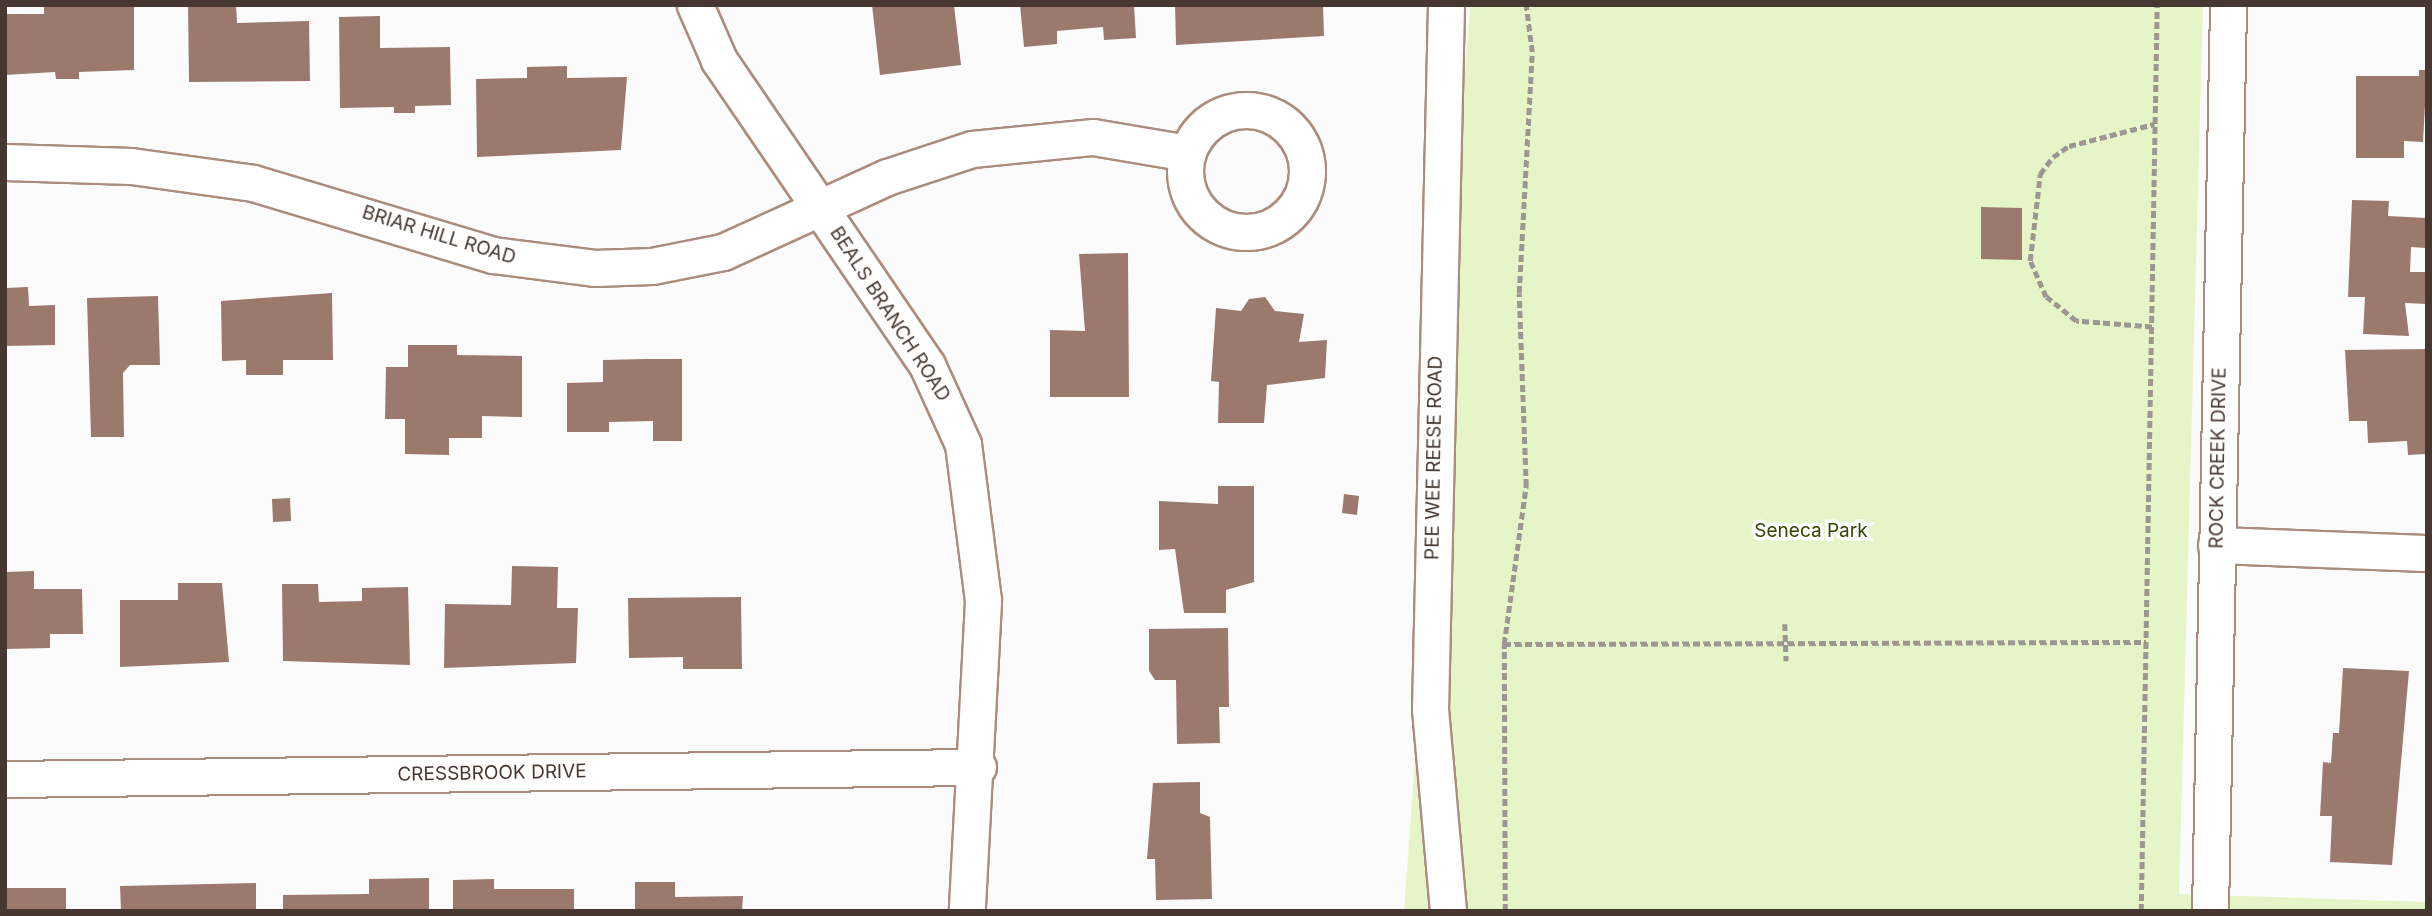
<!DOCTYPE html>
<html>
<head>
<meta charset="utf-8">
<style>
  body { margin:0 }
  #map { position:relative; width:2432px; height:916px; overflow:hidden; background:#fbfbfb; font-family:Inter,sans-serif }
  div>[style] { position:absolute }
  .green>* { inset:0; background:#e6f5c8 }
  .building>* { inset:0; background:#9b7a6d }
  .path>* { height:4.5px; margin-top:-2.25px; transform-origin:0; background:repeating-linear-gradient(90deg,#9d9693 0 7px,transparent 0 10.5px) }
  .roads { filter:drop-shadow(2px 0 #ac8c7c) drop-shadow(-2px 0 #ac8c7c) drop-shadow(0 2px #ac8c7c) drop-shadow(0 -2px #ac8c7c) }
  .street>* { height:35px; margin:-17.5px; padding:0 17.5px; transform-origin:17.5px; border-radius:17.5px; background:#fff }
  .street>.ring { margin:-17.5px; padding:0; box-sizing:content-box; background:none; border:35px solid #fff; border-radius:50% }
  span { translate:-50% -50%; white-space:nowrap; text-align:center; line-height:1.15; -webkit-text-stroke:7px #fff; paint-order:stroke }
  .street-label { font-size:19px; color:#463831 }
  .park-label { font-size:19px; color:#364400 }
  .frame { position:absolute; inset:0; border:7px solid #463831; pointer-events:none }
</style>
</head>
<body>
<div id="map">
  <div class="green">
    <i style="clip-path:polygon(1470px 5px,2203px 5px,2179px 894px,2427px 902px,2427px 911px,1404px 911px)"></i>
  </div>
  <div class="building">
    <i style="clip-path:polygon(44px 5px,134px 5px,134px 70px,79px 72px,79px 79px,56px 79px,55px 72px,5px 75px,5px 14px,44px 14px)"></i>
    <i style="clip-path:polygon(188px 5px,236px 5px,237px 23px,309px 21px,310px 81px,189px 82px)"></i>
    <i style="clip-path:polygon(872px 5px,954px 5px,961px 65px,880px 75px)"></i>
    <i style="clip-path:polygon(1020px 5px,1134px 5px,1136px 38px,1104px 40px,1103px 27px,1057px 31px,1057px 44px,1024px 47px)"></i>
    <i style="clip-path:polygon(1175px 5px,1323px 5px,1324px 36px,1176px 45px)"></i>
    <i style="clip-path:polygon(380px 16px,380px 48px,450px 47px,451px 105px,415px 106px,415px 113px,394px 113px,394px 107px,340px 108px,339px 17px)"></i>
    <i style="clip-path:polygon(567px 66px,567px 78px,627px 77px,621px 150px,477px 157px,476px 79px,527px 78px,527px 67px)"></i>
    <i style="clip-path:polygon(2419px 70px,2427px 70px,2423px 142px,2404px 141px,2404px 158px,2356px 158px,2356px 76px,2419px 76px)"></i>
    <i style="clip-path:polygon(2352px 200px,2389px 201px,2388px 216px,2427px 218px,2426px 248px,2411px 247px,2410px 272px,2427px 272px,2427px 304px,2405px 303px,2409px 336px,2363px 334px,2365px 297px,2348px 297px)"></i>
    <i style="clip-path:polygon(1981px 207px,2022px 208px,2022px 260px,1981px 259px)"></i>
    <i style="clip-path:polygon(1128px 253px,1129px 397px,1050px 397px,1050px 330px,1085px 331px,1079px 254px)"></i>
    <i style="clip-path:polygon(28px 287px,29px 306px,55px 305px,55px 345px,5px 346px,5px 288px)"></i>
    <i style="clip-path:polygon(332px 293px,333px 360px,283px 360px,283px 375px,246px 375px,246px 360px,222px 361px,221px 301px)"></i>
    <i style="clip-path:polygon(158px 296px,160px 365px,130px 365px,123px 373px,124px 437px,91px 437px,87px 298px)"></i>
    <i style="clip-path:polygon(1265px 297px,1275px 311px,1304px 314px,1299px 342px,1327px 340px,1325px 378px,1267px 385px,1264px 423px,1218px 423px,1219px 382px,1211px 381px,1216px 308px,1241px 311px,1249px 299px)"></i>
    <i style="clip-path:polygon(408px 345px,457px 345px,457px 355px,522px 356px,522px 417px,482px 416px,482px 438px,449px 438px,449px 455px,405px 454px,405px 419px,385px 419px,386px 367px,408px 367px)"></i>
    <i style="clip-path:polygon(2427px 349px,2427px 454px,2408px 455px,2407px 441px,2368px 443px,2367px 421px,2349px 421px,2345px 350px)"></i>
    <i style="clip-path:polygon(645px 359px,682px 359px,682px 441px,653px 441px,653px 421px,609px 422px,609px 432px,567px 432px,567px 383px,603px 382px,603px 360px)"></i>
    <i style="clip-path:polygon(1218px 486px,1254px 486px,1254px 582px,1226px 590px,1226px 613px,1184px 613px,1175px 549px,1159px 550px,1159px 501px,1218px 504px)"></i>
    <i style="clip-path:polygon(1344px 494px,1359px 496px,1357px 515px,1342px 513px)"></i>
    <i style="clip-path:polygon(290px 498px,291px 521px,273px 522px,272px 499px)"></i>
    <i style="clip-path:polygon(512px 566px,558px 567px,557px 608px,578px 608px,576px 663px,444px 668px,445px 604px,511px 605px)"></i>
    <i style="clip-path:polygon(34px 571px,34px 589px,82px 589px,83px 634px,50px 634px,50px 648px,5px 649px,5px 572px)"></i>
    <i style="clip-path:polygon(178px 583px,222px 583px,229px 662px,120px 667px,120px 600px,178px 600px)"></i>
    <i style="clip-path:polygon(282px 584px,318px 584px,319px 602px,362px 601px,362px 588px,408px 587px,410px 665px,283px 661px)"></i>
    <i style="clip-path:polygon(741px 597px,742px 669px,683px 669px,683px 657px,629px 658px,628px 598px)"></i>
    <i style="clip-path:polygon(1228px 628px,1229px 707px,1219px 707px,1220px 743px,1177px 744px,1176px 680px,1155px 680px,1149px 671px,1149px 629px)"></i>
    <i style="clip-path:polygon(2343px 668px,2409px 671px,2392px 865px,2330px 862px,2332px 816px,2320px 816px,2323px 762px,2331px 763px,2333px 733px,2339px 733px)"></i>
    <i style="clip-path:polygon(1200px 782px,1200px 813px,1210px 817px,1212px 899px,1156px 900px,1155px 859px,1147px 859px,1153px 783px)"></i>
    <i style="clip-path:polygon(429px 878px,429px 911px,283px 911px,283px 895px,369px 894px,369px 879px)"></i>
    <i style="clip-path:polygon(494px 879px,494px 889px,574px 889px,574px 911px,453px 911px,453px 880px)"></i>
    <i style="clip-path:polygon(635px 882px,675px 882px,675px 897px,743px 896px,742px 911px,635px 911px)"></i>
    <i style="clip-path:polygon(256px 883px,256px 911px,121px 911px,120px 886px)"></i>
    <i style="clip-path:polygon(5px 888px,66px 888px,66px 911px,5px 911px)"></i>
  </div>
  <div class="path">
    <i style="left:2152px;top:327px;width:76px;rotate:-175.5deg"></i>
    <i style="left:2076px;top:321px;width:38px;rotate:-141deg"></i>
    <i style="left:2046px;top:297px;width:39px;rotate:-114deg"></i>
    <i style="left:2030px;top:261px;width:88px;rotate:-83.4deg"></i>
    <i style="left:2040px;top:174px;width:21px;rotate:-53deg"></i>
    <i style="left:2053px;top:157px;width:19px;rotate:-35deg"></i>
    <i style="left:2069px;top:146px;width:88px;rotate:-14.5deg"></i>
    <i style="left:1785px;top:624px;width:37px;rotate:88deg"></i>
    <i style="left:1504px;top:644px;width:642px;rotate:-0.18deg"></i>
    <i style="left:1505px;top:911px;width:267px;rotate:-90.2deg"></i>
    <i style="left:1504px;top:644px;width:160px;rotate:-82.1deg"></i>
    <i style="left:1526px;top:486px;width:193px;rotate:-92.1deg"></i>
    <i style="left:1519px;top:293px;width:241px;rotate:-86.9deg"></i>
    <i style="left:1532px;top:52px;width:47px;rotate:-97.3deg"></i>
    <i style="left:2141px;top:911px;width:906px;rotate:-88.99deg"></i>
  </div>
  <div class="roads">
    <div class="street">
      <i style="left:695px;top:5px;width:60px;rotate:66.4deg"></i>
      <i style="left:719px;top:60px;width:369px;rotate:55.7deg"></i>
      <i style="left:927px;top:365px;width:87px;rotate:65.5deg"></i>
      <i style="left:963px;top:444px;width:158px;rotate:82.7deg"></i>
      <i style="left:983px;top:601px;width:310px;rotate:93deg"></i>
      <i style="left:1446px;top:5px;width:704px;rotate:91.3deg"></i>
      <i style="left:1430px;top:709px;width:203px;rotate:84.9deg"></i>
      <i class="ring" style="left:1185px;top:110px;width:87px;height:87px"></i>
      <i style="left:5px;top:162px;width:126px;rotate:1.8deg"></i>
      <i style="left:131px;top:166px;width:123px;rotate:7.9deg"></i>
      <i style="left:253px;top:183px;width:251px;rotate:16.7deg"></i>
      <i style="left:493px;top:255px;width:102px;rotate:7.3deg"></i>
      <i style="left:594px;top:268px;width:58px;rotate:-2deg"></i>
      <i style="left:652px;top:266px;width:72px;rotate:-11.2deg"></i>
      <i style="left:723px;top:252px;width:180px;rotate:-24.6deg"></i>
      <i style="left:887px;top:177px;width:89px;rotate:-18.2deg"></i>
      <i style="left:972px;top:149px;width:122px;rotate:-5.7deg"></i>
      <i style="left:1093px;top:137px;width:96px;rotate:9.6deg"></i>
      <i style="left:2216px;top:545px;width:211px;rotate:2.2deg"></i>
      <i style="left:5px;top:779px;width:973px;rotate:-0.71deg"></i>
      <i style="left:2210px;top:911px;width:906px;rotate:-88.86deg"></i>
    </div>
  </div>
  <div class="street-label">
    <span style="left:439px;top:235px;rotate:17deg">BRIAR HILL ROAD</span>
    <span style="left:890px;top:314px;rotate:57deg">BEALS BRANCH ROAD</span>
    <span style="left:1434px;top:458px;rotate:-89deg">PEE WEE REESE ROAD</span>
    <span style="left:2218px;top:458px;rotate:-89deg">ROCK CREEK DRIVE</span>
    <span style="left:492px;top:773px;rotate:-1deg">CRESSBROOK DRIVE</span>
  </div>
  <div class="park-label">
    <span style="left:1811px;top:531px">Seneca Park</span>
  </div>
  <div class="frame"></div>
</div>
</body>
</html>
